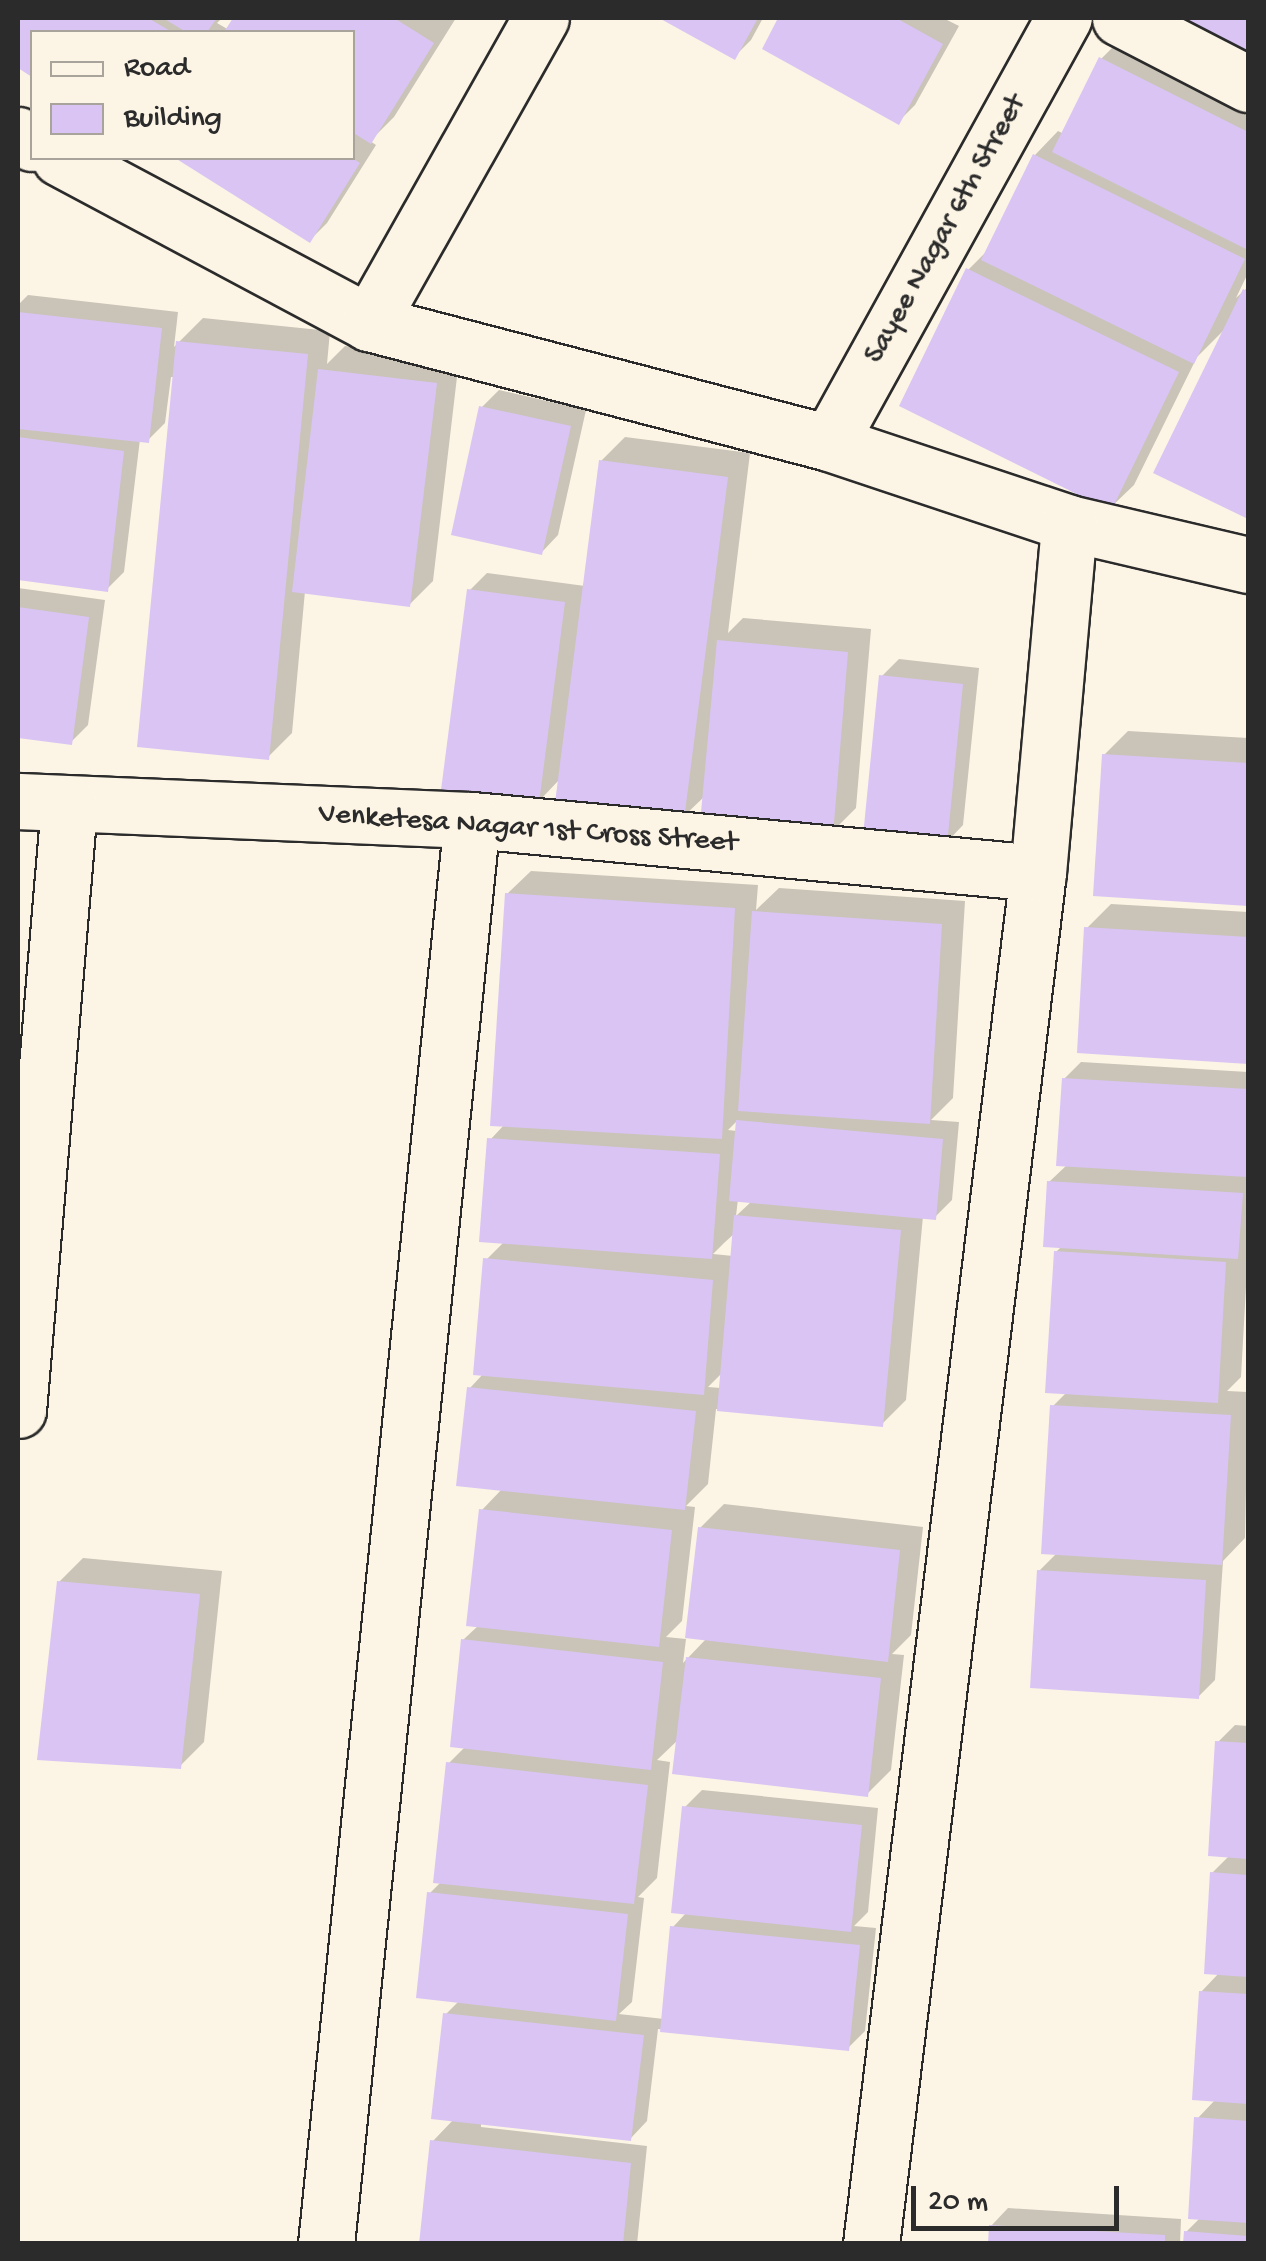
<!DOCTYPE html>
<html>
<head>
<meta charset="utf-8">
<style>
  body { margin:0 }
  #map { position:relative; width:1266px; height:2261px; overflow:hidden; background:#fcf5e5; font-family:"Gochi Hand",sans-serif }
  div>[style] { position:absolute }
  .shadow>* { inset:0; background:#0003 }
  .building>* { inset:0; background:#dac4f4 }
  .roads { filter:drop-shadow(2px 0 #2b2b2b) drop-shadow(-2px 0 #2b2b2b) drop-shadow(0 2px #2b2b2b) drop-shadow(0 -2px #2b2b2b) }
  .minor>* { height:55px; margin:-27.5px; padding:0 27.5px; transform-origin:27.5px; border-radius:27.5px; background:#fcf5e5 }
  span { translate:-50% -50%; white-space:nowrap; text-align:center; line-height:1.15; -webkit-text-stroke:9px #fcf5e5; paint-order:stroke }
  .street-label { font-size:30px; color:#2b2b2b }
  .frame { position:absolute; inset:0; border:20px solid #2b2b2b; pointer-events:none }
  .legend { position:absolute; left:30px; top:30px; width:325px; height:130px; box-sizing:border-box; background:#fcf5e5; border:2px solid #a8a49b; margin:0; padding:12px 18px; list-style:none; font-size:30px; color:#2b2b2b }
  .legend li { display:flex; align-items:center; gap:20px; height:50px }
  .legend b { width:50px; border:2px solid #a8a49b }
  .scale { position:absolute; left:911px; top:2186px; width:208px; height:45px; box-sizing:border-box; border:5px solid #2b2b2b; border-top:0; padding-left:12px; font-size:30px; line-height:35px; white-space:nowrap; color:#2b2b2b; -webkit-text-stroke:8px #fcf5e5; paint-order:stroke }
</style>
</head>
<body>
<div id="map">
  <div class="shadow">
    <i style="clip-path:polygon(18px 18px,222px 18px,217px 23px,229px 30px,236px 18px,456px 18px,394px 117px,370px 141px,376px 145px,327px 223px,310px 240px,180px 158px,352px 158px,352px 32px,32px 32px,32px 74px,18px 65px)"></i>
    <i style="clip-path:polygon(664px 18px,763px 18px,751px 40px,734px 57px)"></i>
    <i style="clip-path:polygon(781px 18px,943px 18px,959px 26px,915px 105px,898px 122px,765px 48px)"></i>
    <i style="clip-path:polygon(1127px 18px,1248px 18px,1248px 80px)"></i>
    <i style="clip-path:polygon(1125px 35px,1248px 97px,1248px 273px,1236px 298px,1248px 287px,1248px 516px,1225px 329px,1197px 357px,1134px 485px,1110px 508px,968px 270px,988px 250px,1035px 155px,1058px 131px,1064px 134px,1101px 59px)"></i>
    <i style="clip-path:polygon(28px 295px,178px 312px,174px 347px,203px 318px,330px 331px,327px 364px,345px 346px,459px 360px,433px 581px,409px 605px,305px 591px,292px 733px,268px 757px,175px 377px,171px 377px,165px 423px,148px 440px,140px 439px,124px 572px,107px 589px,18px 578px,18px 305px)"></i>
    <i style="clip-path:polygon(499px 390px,586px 410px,558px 535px,541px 553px,482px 407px)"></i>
    <i style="clip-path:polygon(625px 437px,750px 453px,728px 633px,743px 618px,871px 629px,856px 808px,832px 832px,705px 796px,683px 817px,560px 779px,539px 801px,470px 590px,487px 573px,585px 586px,601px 461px)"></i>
    <i style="clip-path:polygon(18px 588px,105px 600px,88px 725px,71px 742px,18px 735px)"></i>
    <i style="clip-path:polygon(899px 659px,979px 668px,963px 825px,946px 843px,882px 676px)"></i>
    <i style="clip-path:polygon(1128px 731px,1248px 738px,1248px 903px,1096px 894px,1104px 755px)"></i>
    <i style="clip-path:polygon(evenodd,531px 871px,758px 885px,756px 910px,779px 888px,965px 901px,953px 1098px,931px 1120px,959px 1122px,952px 1200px,935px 1217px,923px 1216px,906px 1400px,882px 1424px,716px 1409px,708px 1484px,686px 1506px,695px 1507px,682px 1621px,666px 1637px,686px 1639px,683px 1663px,707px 1638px,700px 1528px,724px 1504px,923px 1527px,911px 1635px,892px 1654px,904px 1655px,891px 1770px,867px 1794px,679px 1739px,657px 1760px,670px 1762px,657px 1878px,638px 1897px,644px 1898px,632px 2002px,619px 2014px,664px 2019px,673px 1927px,687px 1912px,685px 1807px,702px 1790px,878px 1808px,868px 1912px,854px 1926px,876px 1928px,865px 2031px,848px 2048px,658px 2029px,647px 2121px,630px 2139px,481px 2122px,481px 2127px,647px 2146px,637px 2244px,422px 2244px,433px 2141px,454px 2119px,445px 2015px,459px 2001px,429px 1894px,442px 1881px,449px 1763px,465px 1747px,463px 1640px,479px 1625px,482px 1510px,503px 1488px,470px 1388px,484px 1373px,486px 1260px,504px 1242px,490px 1140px,505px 1124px,507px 894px,531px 871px,738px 1120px,737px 1131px,728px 1130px,738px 1120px,531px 871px,738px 1199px,752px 1201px,736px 1216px,738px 1199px,531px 871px,735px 1233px,733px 1256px,713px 1254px,724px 1243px,735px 1233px,531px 871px,723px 1372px,721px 1388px,708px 1387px,723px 1372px)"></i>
    <i style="clip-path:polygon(1111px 904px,1248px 912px,1248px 1061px,1079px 1050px,1087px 928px)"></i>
    <i style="clip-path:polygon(1081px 1062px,1248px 1072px,1248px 1251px,1241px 1377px,1227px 1391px,1248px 1392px,1245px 1538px,1223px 1561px,1215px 1680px,1198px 1697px,1039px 1571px,1058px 1552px,1053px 1406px,1067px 1392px,1056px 1252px,1062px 1246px,1049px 1182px,1068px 1164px,1064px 1079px)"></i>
    <i style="clip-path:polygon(83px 1558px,222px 1571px,204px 1742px,180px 1766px,59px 1582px)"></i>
    <i style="clip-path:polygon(1235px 1725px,1248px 1726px,1248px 2244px,1186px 2244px,1186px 2232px,1201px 2217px,1197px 2119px,1216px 2099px,1201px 1992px,1220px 1972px,1212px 1873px,1230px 1855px,1218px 1742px)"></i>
    <i style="clip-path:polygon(1008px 2208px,1181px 2219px,1180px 2244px,990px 2244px,991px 2226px)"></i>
  </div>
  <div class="building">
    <i style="clip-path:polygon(18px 18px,148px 18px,172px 32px,32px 32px,32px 77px,18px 68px)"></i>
    <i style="clip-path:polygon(163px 18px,217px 18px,207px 32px,186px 32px)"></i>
    <i style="clip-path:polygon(233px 18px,394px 18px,434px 43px,371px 144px,352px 132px,352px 32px,224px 32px)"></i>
    <i style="clip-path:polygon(659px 18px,758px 18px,735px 60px)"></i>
    <i style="clip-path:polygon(778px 18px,896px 18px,943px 44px,899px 125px,762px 49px)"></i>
    <i style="clip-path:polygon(1121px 18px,1248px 18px,1248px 83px)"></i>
    <i style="clip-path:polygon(1099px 57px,1248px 132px,1248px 250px,1052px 152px)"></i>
    <i style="clip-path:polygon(1033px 154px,1245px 259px,1194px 364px,981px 260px)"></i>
    <i style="clip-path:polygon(175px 158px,352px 158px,360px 163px,310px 243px)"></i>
    <i style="clip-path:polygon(966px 268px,1179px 372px,1111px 511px,899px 406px)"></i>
    <i style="clip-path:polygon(1243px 289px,1248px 292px,1248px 519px,1153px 473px)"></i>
    <i style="clip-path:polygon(18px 312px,162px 328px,149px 443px,18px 429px)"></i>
    <i style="clip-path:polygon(176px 341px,308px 354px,269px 760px,137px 747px)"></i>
    <i style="clip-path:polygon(318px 369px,437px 383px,410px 607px,292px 592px)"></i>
    <i style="clip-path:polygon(479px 406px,571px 426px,542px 555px,451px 535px)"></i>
    <i style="clip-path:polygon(18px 437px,124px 451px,108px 592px,18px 580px)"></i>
    <i style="clip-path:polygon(599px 460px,728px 477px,684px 820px,555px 803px)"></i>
    <i style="clip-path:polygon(467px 589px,565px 602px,539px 803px,441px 790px)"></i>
    <i style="clip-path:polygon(18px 607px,89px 617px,72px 745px,18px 738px)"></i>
    <i style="clip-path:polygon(717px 640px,848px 652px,833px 835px,700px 823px)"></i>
    <i style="clip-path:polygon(879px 675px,963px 684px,947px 845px,863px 836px)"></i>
    <i style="clip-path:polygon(1102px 754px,1248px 763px,1248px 906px,1093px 896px)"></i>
    <i style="clip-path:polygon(505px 893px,735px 908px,722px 1139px,490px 1126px)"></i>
    <i style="clip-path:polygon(752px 911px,942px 924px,930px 1124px,738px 1111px)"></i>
    <i style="clip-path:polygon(1084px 927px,1248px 937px,1248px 1064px,1077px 1053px)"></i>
    <i style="clip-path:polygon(1062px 1078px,1248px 1089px,1248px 1177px,1056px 1166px)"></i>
    <i style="clip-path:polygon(736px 1120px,943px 1139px,936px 1220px,729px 1201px)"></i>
    <i style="clip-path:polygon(487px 1138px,720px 1154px,712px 1259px,479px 1242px)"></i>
    <i style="clip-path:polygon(1047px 1181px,1243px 1193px,1238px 1259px,1043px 1247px)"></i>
    <i style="clip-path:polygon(734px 1215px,901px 1230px,883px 1427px,717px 1411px)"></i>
    <i style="clip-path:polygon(1054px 1251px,1226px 1262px,1218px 1403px,1045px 1393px)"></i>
    <i style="clip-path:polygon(483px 1258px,713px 1280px,704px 1395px,473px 1375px)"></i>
    <i style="clip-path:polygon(467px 1387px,696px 1411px,685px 1510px,456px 1486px)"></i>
    <i style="clip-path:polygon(1050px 1405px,1231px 1415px,1222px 1565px,1041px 1554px)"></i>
    <i style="clip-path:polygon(479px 1509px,672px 1530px,659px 1647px,466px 1626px)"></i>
    <i style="clip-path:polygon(698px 1527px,900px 1550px,888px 1662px,685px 1638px)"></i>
    <i style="clip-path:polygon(1037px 1570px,1206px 1580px,1199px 1699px,1030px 1688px)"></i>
    <i style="clip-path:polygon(57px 1581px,200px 1594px,181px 1769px,37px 1760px)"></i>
    <i style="clip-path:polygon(461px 1639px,663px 1662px,651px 1770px,450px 1747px)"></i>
    <i style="clip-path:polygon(686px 1657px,881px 1678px,868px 1797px,672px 1774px)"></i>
    <i style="clip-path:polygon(1215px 1741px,1248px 1743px,1248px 1859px,1208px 1856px)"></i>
    <i style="clip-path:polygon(446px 1762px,648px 1785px,634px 1904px,433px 1883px)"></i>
    <i style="clip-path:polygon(682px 1806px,862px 1825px,851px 1932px,671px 1913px)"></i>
    <i style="clip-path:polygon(1210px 1872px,1248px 1875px,1248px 1977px,1204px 1974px)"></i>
    <i style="clip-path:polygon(427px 1892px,628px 1914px,616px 2021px,416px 1998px)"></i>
    <i style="clip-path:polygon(670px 1926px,860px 1945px,849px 2051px,660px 2032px)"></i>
    <i style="clip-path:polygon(1199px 1991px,1248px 1994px,1248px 2104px,1192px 2100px)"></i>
    <i style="clip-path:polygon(443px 2013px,644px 2035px,631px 2141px,431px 2119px)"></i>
    <i style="clip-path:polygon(1194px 2117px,1248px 2121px,1248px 2223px,1188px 2219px)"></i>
    <i style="clip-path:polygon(430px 2140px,631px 2163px,623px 2244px,419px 2244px)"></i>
    <i style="clip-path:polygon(989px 2225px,1165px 2235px,1165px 2244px,988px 2244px)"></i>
    <i style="clip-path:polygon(1184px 2231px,1248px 2236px,1248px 2244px,1183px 2244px)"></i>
  </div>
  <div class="roads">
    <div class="minor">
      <i style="left:1120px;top:18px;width:144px;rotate:27.3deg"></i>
      <i style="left:18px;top:135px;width:16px;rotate:30deg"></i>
      <i style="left:60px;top:158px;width:350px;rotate:28.1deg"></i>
      <i style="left:369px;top:323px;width:475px;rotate:14.6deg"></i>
      <i style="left:829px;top:443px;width:253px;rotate:18.4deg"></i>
      <i style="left:1069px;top:523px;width:184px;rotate:13.2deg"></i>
      <i style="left:369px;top:323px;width:350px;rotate:-60.6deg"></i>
      <i style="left:829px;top:443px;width:486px;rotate:-61.1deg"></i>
      <i style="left:18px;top:801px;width:454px;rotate:2.4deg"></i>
      <i style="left:472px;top:820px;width:568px;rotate:5.35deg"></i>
      <i style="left:18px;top:1410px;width:607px;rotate:-85.18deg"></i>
      <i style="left:326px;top:2244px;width:1431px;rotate:-84.15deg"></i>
      <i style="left:871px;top:2244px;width:1381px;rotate:-83.06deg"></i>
      <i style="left:1038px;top:873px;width:351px;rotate:-84.9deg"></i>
    </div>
  </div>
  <div class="street-label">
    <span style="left:947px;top:230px;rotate:-61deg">Sayee Nagar 6th Street</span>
    <span style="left:528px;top:830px;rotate:4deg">Venketesa Nagar 1st Cross Street</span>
  </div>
  <div class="frame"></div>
  <ul class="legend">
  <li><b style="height:12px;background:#fcf5e5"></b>Road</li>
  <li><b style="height:28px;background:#dac4f4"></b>Building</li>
  </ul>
  <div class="scale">20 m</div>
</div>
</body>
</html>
